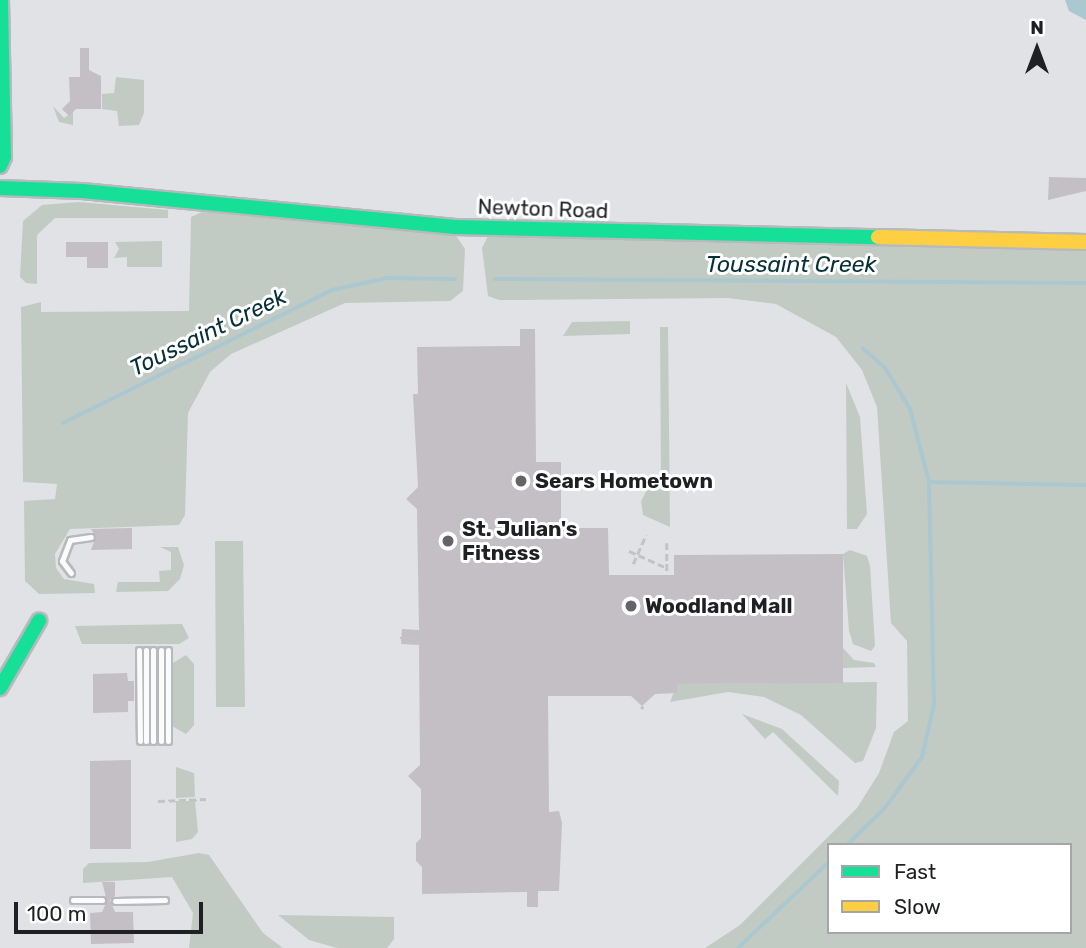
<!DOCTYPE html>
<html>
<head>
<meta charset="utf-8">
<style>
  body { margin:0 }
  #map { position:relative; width:1086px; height:948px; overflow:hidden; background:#e0e2e6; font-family:Rubik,sans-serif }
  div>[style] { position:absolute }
  .green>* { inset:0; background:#c1cbc3 }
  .water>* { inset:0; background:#abc8d0 }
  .stream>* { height:3.5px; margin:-1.75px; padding:0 1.75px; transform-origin:1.75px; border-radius:1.75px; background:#abc8d0 }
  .building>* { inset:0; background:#c3bfc4 }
  .path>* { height:2.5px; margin-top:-1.25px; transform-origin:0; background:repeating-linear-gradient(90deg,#c3c3c4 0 7px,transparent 0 10.5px) }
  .roads { filter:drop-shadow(2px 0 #b8b9bc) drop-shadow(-2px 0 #b8b9bc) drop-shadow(0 2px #b8b9bc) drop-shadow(0 -2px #b8b9bc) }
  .lane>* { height:5px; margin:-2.5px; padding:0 2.5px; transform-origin:2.5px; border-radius:2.5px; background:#fafbfb }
  .fast>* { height:14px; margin:-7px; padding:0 7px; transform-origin:7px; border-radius:7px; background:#16e098 }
  .slow>* { height:14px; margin:-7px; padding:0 7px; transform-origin:7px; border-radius:7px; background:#ffcf43 }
  .dots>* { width:19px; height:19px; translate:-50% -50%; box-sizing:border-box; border:4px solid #fff; border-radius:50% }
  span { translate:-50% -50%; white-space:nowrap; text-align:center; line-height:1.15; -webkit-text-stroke:6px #fff; paint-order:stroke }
  .street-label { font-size:21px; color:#1f2023 }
  .poi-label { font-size:21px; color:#1f2023; font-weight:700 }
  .left { translate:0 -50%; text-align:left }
  .water-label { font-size:23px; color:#073038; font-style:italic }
  .legend { position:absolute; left:827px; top:843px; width:245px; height:91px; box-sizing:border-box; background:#fff; border:2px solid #a5a6a7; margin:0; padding:9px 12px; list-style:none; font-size:21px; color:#1f2023 }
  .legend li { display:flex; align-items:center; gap:14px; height:35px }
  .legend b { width:35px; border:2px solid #a5a6a7 }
  .north { position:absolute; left:1002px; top:14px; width:70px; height:70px; -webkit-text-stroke:5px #fff; paint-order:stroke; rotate:0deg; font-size:19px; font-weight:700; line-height:28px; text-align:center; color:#1f2023 }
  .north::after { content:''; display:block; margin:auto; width:24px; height:32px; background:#1f2023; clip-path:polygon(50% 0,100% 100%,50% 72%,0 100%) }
  .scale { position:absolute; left:14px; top:902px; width:189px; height:32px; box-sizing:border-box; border:4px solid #1f2023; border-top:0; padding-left:9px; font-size:21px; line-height:24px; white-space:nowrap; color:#1f2023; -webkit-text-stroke:5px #fff; paint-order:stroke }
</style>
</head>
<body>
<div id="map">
  <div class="green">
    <i style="clip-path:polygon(116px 77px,144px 80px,144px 113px,139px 125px,119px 126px,117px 111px,102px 109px,102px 94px,114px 93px)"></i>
    <i style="clip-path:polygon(53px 106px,64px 118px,73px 112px,73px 125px,59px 122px)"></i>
    <i style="clip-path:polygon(79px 202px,168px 210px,168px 218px,55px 218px,37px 235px,37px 284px,26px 283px,20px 277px,23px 221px,42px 205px)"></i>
    <i style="clip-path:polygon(202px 212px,455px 234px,465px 249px,463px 291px,450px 301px,345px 303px,231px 354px,210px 372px,188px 413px,185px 515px,179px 525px,70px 529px,55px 554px,56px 568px,64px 579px,94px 584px,95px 593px,39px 594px,25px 581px,24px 501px,55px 499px,57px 484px,23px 482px,21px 307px,41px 302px,41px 312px,189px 311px,191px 217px)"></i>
    <i style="clip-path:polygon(evenodd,488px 236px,1086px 245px,1086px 948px,705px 948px,740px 925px,857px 808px,879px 773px,894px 732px,908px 721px,907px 641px,891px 623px,877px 407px,862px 370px,836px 337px,776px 304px,728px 298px,499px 300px,488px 296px,482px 248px,488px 236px,829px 845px,1070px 845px,1070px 932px,829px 932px,829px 845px)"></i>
    <i style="clip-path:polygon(162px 241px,162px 267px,127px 267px,127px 257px,114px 258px,119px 249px,115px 242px)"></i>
    <i style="clip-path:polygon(630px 321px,630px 334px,563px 336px,572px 322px)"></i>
    <i style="clip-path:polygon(660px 327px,668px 327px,670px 527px,643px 515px,641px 501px,651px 483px,661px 482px)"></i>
    <i style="clip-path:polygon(846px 383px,860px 417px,867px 514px,857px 529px,847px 529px)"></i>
    <i style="clip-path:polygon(215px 541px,243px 541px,245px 707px,216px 707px)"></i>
    <i style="clip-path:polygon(160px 547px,178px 547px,184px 565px,180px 579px,168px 591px,116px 592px,118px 582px,160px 582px,159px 571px,171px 570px,171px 552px)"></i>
    <i style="clip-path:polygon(850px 550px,867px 556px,870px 566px,875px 646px,871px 651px,853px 644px,849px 631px,843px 554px)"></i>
    <i style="clip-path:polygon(182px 624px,189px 638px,179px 644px,82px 644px,75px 626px)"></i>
    <i style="clip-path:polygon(843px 648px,854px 660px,874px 663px,876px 667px,843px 668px)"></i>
    <i style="clip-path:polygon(186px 655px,194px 664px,194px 725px,186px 734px,172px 726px,171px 664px)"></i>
    <i style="clip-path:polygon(877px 682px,876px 728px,863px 761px,855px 763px,801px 715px,764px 697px,728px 692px,670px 702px,677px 684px)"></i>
    <i style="clip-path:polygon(742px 714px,782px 729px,839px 781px,838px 796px,773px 732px,765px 739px)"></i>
    <i style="clip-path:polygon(176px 767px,194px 773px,195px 797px,176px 798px)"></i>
    <i style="clip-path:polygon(176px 801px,195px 801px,198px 832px,192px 839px,176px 842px)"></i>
    <i style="clip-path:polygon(199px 853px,209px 855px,263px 933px,283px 948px,189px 948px,193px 913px,172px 877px,83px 883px,83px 869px,89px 863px,148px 862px)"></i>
    <i style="clip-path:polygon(278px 915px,394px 917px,394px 939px,387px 948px,337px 948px,309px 940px)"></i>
  </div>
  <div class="water">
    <i style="clip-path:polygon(1065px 0,1086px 0,1086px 20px,1069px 11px)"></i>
  </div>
  <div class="stream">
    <i style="left:495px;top:279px;width:591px;rotate:0.39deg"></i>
    <i style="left:63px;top:423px;width:300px;rotate:-26.3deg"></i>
    <i style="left:332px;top:290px;width:56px;rotate:-12.3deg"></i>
    <i style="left:387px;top:278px;width:68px;rotate:0.8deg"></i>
    <i style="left:929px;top:482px;width:157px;rotate:1.1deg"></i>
    <i style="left:847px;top:845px;width:53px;rotate:-44.2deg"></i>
    <i style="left:885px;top:808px;width:63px;rotate:-54deg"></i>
    <i style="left:922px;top:757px;width:53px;rotate:-77deg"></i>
    <i style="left:934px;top:705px;width:223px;rotate:-91.3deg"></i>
    <i style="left:929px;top:482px;width:75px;rotate:-104.6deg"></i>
    <i style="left:910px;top:409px;width:48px;rotate:-121.4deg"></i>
    <i style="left:885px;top:368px;width:29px;rotate:-139deg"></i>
    <i style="left:738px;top:948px;width:125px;rotate:-43.4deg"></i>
  </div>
  <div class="building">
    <i style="clip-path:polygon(80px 48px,89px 48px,89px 70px,101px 76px,101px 109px,76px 109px,69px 116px,62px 109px,70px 101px,69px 77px,80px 77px)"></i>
    <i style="clip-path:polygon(1049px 177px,1086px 178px,1086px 191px,1048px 200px)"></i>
    <i style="clip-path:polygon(66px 242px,108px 242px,108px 268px,87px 268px,87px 257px,66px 257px)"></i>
    <i style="clip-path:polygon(520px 329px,535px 329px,536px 462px,561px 462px,561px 528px,608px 528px,609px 575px,674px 575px,674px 555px,843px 554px,843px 683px,677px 684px,677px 693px,655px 694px,642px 706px,631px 696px,548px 696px,549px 812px,559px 811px,562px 823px,559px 891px,538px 891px,538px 907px,527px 907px,527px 892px,422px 894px,422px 867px,416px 861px,416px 843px,421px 838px,421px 789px,408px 776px,420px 765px,419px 645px,401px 644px,402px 629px,419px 630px,417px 509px,406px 499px,418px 487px,413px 394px,418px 394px,417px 347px,520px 346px)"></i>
    <i style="clip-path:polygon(132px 528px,132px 549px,91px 550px,96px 537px,91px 529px)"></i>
    <i style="clip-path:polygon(127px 673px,128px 681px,134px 681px,134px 701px,128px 701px,128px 712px,93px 713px,93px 674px)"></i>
    <i style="clip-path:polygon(131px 760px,131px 849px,90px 849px,90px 761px)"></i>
    <i style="clip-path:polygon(102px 882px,115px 882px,115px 896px,110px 900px,115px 912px,133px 912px,134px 943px,91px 944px,90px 913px,102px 912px,107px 901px)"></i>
  </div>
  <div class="path">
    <i style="left:667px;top:543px;width:32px;rotate:90deg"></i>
    <i style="left:629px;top:551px;width:42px;rotate:24.1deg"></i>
    <i style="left:633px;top:564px;width:32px;rotate:-66deg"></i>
    <i style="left:400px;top:638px;width:20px"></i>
    <i style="left:642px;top:706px;width:3px;rotate:72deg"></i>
    <i style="left:158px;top:801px;width:48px;rotate:-2.4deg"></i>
  </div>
  <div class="roads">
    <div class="lane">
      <i style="left:71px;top:573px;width:15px;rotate:-127deg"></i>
      <i style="left:62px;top:561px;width:22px;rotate:-69deg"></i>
      <i style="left:70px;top:540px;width:21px;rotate:-8deg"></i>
      <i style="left:139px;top:650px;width:91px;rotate:89.4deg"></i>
      <i style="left:146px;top:650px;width:91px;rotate:90deg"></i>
      <i style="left:153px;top:650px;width:91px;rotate:90deg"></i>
      <i style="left:161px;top:650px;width:91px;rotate:90deg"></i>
      <i style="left:168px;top:650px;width:91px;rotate:90deg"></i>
      <i style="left:73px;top:900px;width:29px"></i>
      <i style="left:115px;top:901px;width:50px;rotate:-1.1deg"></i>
    </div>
    <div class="fast">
      <i style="left:0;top:166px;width:10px;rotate:-66deg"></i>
      <i style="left:4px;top:157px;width:157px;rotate:-91.1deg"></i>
      <i style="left:0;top:188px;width:82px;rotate:2.1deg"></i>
      <i style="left:82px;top:191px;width:375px;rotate:5.5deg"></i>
      <i style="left:455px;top:227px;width:423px;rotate:1.4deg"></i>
      <i style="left:0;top:688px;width:78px;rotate:-59.8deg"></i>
    </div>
    <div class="slow">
      <i style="left:878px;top:237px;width:208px;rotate:1.4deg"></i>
    </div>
  </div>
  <div class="dots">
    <i style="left:521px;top:481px;background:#636467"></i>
    <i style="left:448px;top:541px;background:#636467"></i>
    <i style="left:631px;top:606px;background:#636467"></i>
  </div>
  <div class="street-label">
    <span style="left:543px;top:209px;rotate:2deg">Newton Road</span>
  </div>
  <div class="poi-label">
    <span class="left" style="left:535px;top:481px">Sears Hometown</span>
    <span class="left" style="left:462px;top:541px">St. Julian's<br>Fitness</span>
    <span class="left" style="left:645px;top:606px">Woodland Mall</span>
  </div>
  <div class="water-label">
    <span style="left:791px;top:264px">Toussaint Creek</span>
    <span style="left:208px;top:332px;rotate:-26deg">Toussaint Creek</span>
  </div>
  <ul class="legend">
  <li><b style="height:9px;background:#16e098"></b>Fast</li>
  <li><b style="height:9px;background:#ffcf43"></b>Slow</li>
  </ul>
  <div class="north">N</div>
  <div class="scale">100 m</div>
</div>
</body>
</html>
